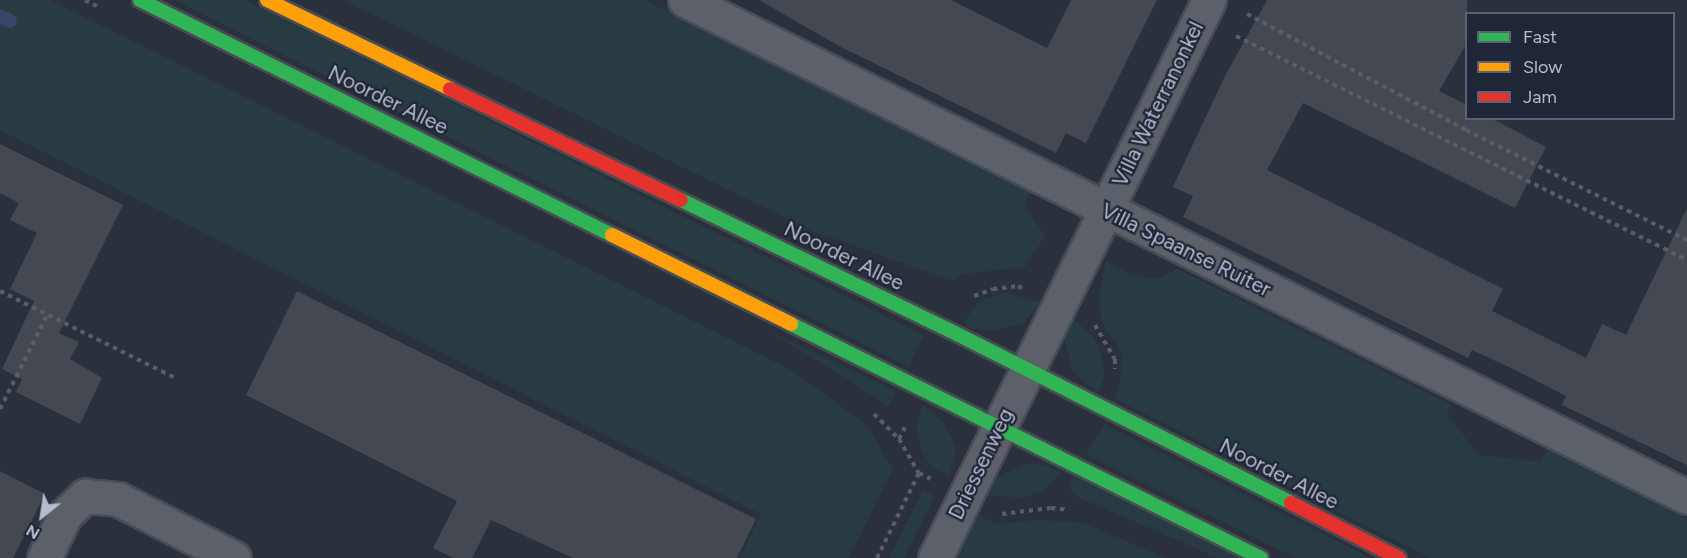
<!DOCTYPE html>
<html>
<head>
<meta charset="utf-8">
<style>
  body { margin:0 }
  #map { position:relative; width:1687px; height:558px; overflow:hidden; background:#2b313c; font-family:Figtree,sans-serif }
  div>[style] { position:absolute }
  .green>* { inset:0; background:#283b42 }
  .stream>* { height:14px; margin:-7px; padding:0 7px; transform-origin:7px; border-radius:7px; background:#374666 }
  .building>* { inset:0; background:#434851 }
  .path>* { height:4px; margin-top:-2px; transform-origin:0; background:repeating-linear-gradient(90deg,#595e66 0 4.5px,transparent 0 9px) }
  .roads { filter:drop-shadow(2px 0 #484c54) drop-shadow(-2px 0 #484c54) drop-shadow(0 2px #484c54) drop-shadow(0 -2px #484c54) }
  .street>* { height:33px; margin:-16.5px; padding:0 16.5px; transform-origin:16.5px; border-radius:16.5px; background:#5c6069 }
  .fast>* { height:14px; margin:-7px; padding:0 7px; transform-origin:7px; border-radius:7px; background:#30b455 }
  .slow>* { height:14px; margin:-7px; padding:0 7px; transform-origin:7px; border-radius:7px; background:#ff9f0a }
  .jam>* { height:14px; margin:-7px; padding:0 7px; transform-origin:7px; border-radius:7px; background:#e5322d }
  span { translate:-50% -50%; white-space:nowrap; text-align:center; line-height:1.15; -webkit-text-stroke:4.5px #1e2637; paint-order:stroke }
  .street-label { font-size:21px; color:#b6bccc }
  .legend { position:absolute; left:1465px; top:12px; width:210px; height:108px; box-sizing:border-box; background:#1e2637; border:2px solid #5b6273; margin:0; padding:8px 10px; list-style:none; font-size:18px; color:#b6bccc }
  .legend li { display:flex; align-items:center; gap:12px; height:30px }
  .legend b { width:30px; border:2px solid #5b6273 }
  .north { position:absolute; left:12px; top:486px; width:60px; height:60px; -webkit-text-stroke:4px #1e2637; paint-order:stroke; rotate:210deg; font-size:16px; font-weight:700; line-height:24px; text-align:center; color:#b6bccc }
  .north::after { content:''; display:block; margin:auto; width:21px; height:27px; background:#b6bccc; clip-path:polygon(50% 0,100% 100%,50% 72%,0 100%) }
</style>
</head>
<body>
<div id="map">
  <div class="green">
    <i style="clip-path:polygon(0 0,50px 0,791px 370px,867px 425px,893px 470px,848px 558px,740px 558px,761px 514px,0 130px)"></i>
    <i style="clip-path:polygon(174px 0,244px 0,924px 335px,909px 367px)"></i>
    <i style="clip-path:polygon(343px 0,644px 0,1030px 192px,1025px 206px,1045px 236px,1025px 267px,963px 274px,954px 281px,815px 232px)"></i>
    <i style="clip-path:polygon(1106px 261px,1132px 275px,1158px 279px,1178px 269px,1452px 405px,1447px 414px,1479px 455px,1541px 462px,1548px 449px,1687px 519px,1687px 558px,1430px 558px,1114px 398px,1121px 378px,1122px 352px,1101px 321px,1099px 295px)"></i>
    <i style="clip-path:polygon(1005px 293px,1040px 302px,1024px 323px,994px 330px,972px 329px,963px 323px,978px 302px)"></i>
    <i style="clip-path:polygon(1072px 318px,1092px 335px,1100px 349px,1105px 374px,1098px 392px,1084px 383px,1072px 369px,1065px 340px)"></i>
    <i style="clip-path:polygon(765px 329px,896px 391px,888px 406px,846px 378px)"></i>
    <i style="clip-path:polygon(923px 405px,945px 424px,956px 448px,949px 476px,932px 467px,921px 450px,916px 423px)"></i>
    <i style="clip-path:polygon(1104px 424px,1371px 558px,1296px 558px,1086px 455px)"></i>
    <i style="clip-path:polygon(1026px 464px,1047px 465px,1060px 472px,1046px 489px,1024px 498px,984px 495px,999px 476px)"></i>
    <i style="clip-path:polygon(1073px 476px,1239px 558px,1219px 558px,1077px 497px,1070px 489px)"></i>
    <i style="clip-path:polygon(923px 490px,935px 496px,904px 558px,889px 558px)"></i>
    <i style="clip-path:polygon(975px 513px,996px 524px,1038px 520px,1082px 522px,1166px 558px,954px 558px)"></i>
  </div>
  <div class="stream">
    <i style="left:0;top:16px;width:11px;rotate:27deg"></i>
  </div>
  <div class="building">
    <i style="clip-path:polygon(759px 0,951px 0,1047px 48px,1071px 0,1157px 0,1086px 143px,1066px 133px,1056px 153px,839px 46px)"></i>
    <i style="clip-path:polygon(1267px 0,1467px 0,1467px 43px,1439px 91px,1467px 105px,1467px 118px,1491px 118px,1546px 147px,1515px 208px,1303px 103px,1267px 170px,1503px 289px,1492px 311px,1586px 358px,1602px 324px,1626px 335px,1687px 208px,1687px 465px,1562px 405px,1566px 396px,1511px 368px,1472px 350px,1468px 358px,1183px 217px,1193px 196px,1173px 187px,1224px 78px)"></i>
    <i style="clip-path:polygon(0 144px,123px 205px,59px 333px,79px 342px,70px 359px,102px 378px,80px 424px,16px 392px,22px 379px,2px 369px,34px 301px,10px 289px,37px 233px,10px 220px,19px 203px,0 193px)"></i>
    <i style="clip-path:polygon(297px 291px,756px 519px,737px 558px,573px 558px,491px 520px,472px 558px,453px 558px,433px 548px,457px 501px,246px 395px)"></i>
    <i style="clip-path:polygon(0 471px,45px 494px,13px 558px,0 558px)"></i>
  </div>
  <div class="path">
    <i style="left:85px;top:0;width:18px;rotate:27deg"></i>
    <i style="left:1247px;top:14px;width:248px;rotate:27.9deg"></i>
    <i style="left:1466px;top:130px;width:247px;rotate:26.5deg"></i>
    <i style="left:1236px;top:36px;width:504px;rotate:26.41deg"></i>
    <i style="left:0;top:291px;width:198px;rotate:26.4deg"></i>
    <i style="left:974px;top:296px;width:20px;rotate:-20deg"></i>
    <i style="left:993px;top:289px;width:25px;rotate:-7deg"></i>
    <i style="left:1018px;top:286px;width:7px;rotate:27deg"></i>
    <i style="left:1095px;top:325px;width:39px;rotate:60deg"></i>
    <i style="left:1115px;top:359px;width:10px;rotate:90deg"></i>
    <i style="left:0;top:409px;width:105px;rotate:-63.4deg"></i>
    <i style="left:874px;top:414px;width:35px;rotate:45deg"></i>
    <i style="left:899px;top:439px;width:39px;rotate:60deg"></i>
    <i style="left:919px;top:473px;width:13px;rotate:27deg"></i>
    <i style="left:899px;top:439px;width:13px;rotate:-63deg"></i>
    <i style="left:1002px;top:514px;width:49px;rotate:-7deg"></i>
    <i style="left:1051px;top:508px;width:18px;rotate:6deg"></i>
    <i style="left:877px;top:558px;width:95px;rotate:-63.7deg"></i>
  </div>
  <div class="roads">
    <div class="street">
      <i style="left:685px;top:0;width:1118px;rotate:26.38deg"></i>
      <i style="left:44px;top:558px;width:48px;rotate:-64deg"></i>
      <i style="left:65px;top:515px;width:28px;rotate:-44deg"></i>
      <i style="left:85px;top:496px;width:33px;rotate:5deg"></i>
      <i style="left:118px;top:499px;width:130px;rotate:27deg"></i>
      <i style="left:935px;top:558px;width:622px;rotate:-63.85deg"></i>
    </div>
    <div class="fast">
      <i style="left:140px;top:0;width:527px;rotate:26.47deg"></i>
      <i style="left:681px;top:200px;width:300px;rotate:25.9deg"></i>
      <i style="left:951px;top:331px;width:381px;rotate:26.8deg"></i>
      <i style="left:791px;top:324px;width:525px;rotate:26.47deg"></i>
    </div>
    <div class="slow">
      <i style="left:267px;top:0;width:203px;rotate:25.9deg"></i>
      <i style="left:612px;top:235px;width:200px;rotate:26.4deg"></i>
    </div>
    <div class="jam">
      <i style="left:450px;top:89px;width:256px;rotate:25.7deg"></i>
      <i style="left:1291px;top:503px;width:121px;rotate:27deg"></i>
    </div>
  </div>
  <div class="street-label">
    <span style="left:388px;top:100px;rotate:26deg">Noorder Allee</span>
    <span style="left:1158px;top:104px;rotate:-64deg">Villa Waterranonkel</span>
    <span style="left:1186px;top:250px;rotate:26deg">Villa Spaanse Ruiter</span>
    <span style="left:844px;top:256px;rotate:26deg">Noorder Allee</span>
    <span style="left:981px;top:464px;rotate:-64deg">Driessenweg</span>
    <span style="left:1279px;top:474px;rotate:27deg">Noorder Allee</span>
  </div>
  <ul class="legend">
  <li><b style="height:8px;background:#30b455"></b>Fast</li>
  <li><b style="height:8px;background:#ff9f0a"></b>Slow</li>
  <li><b style="height:8px;background:#e5322d"></b>Jam</li>
  </ul>
  <div class="north">N</div>
</div>
</body>
</html>
